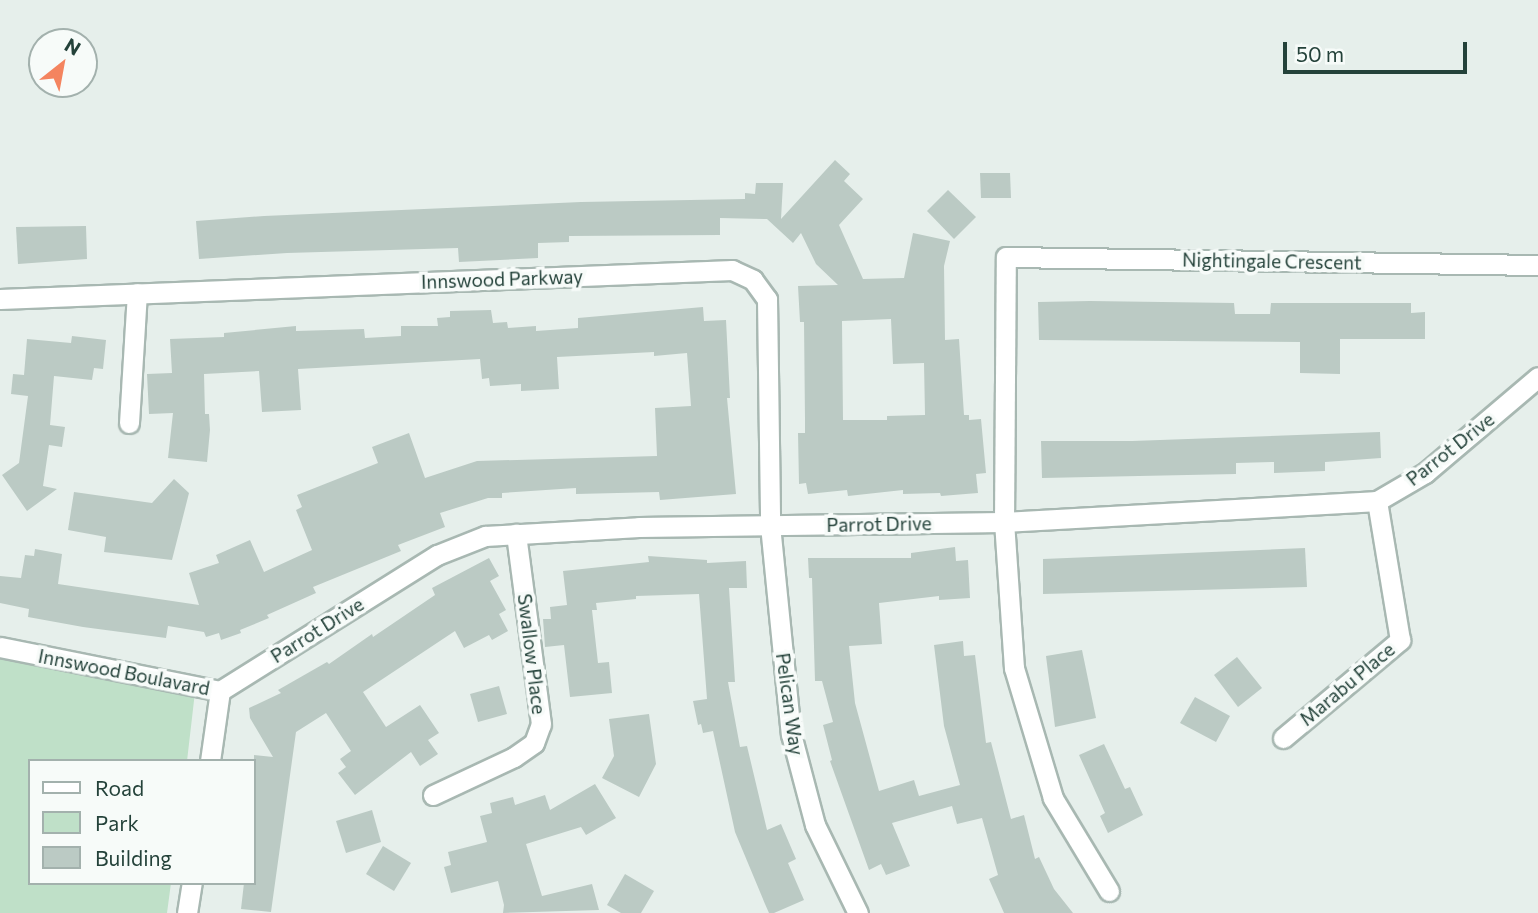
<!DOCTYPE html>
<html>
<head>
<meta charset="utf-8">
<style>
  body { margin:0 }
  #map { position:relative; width:1538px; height:913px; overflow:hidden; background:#e6efeb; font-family:Commissioner,sans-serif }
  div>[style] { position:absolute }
  .green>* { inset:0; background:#bfe0c8 }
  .building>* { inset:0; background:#bbcac4 }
  .roads { filter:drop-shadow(2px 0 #a8b8b2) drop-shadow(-2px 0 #a8b8b2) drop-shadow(0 2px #a8b8b2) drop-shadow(0 -2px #a8b8b2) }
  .street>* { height:19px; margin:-9.5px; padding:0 9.5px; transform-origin:9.5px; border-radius:9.5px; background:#fff }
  span { translate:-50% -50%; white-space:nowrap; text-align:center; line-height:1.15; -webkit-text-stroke:7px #f7fbf9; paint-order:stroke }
  .street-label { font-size:19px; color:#24423a }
  .legend { position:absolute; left:28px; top:759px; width:228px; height:126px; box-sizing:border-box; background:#f7fbf9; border:2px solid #a3b1ad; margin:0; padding:9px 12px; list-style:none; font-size:21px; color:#24423a }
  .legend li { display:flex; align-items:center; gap:14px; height:35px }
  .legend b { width:35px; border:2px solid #a3b1ad }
  .north { position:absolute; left:28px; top:28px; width:70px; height:70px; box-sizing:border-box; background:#f7fbf9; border:2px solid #a3b1ad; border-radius:50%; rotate:31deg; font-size:19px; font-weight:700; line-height:28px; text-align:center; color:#24423a }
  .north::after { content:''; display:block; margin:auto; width:24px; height:32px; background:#f4845f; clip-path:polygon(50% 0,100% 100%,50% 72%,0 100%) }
  .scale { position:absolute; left:1283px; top:42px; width:184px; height:32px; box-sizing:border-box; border:4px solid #24423a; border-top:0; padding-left:9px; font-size:21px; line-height:24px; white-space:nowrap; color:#24423a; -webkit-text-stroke:5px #f7fbf9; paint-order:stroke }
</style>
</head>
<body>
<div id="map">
  <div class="green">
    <i style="clip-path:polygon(0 658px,195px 692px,187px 761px,30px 761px,30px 883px,171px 883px,167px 913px,0 913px)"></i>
  </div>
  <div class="building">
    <i style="clip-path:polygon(evenodd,835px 160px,850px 174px,844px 181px,863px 199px,839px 225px,863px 279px,904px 278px,913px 233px,950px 241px,944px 266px,945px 340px,959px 339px,964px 415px,969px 415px,969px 420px,981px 419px,986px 473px,976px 474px,978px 493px,941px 496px,940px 493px,903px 494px,903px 490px,848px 496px,847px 490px,808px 494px,806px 483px,799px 484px,798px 433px,805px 433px,805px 420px,804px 322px,800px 322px,798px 286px,838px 285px,816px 264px,801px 233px,793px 243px,767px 219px,720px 218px,720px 235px,569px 236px,569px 242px,538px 243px,538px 258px,459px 262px,458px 248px,287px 253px,199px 259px,196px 221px,264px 216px,581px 202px,745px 199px,745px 193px,755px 194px,756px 183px,783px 183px,781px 219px,835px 160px,891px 319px,893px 364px,924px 363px,925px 415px,887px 416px,887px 420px,843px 420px,842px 321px,891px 319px)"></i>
    <i style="clip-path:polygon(980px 173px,1010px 173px,1011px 198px,981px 198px)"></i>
    <i style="clip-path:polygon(948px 190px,976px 217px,954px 239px,927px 211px)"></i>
    <i style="clip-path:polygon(86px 226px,87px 259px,18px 264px,16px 227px)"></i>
    <i style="clip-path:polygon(1090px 301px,1234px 303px,1235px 314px,1270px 314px,1271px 303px,1411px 303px,1411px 313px,1425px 312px,1425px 339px,1340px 339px,1340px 374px,1300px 373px,1300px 342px,1039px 340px,1038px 302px)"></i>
    <i style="clip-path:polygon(703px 307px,704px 321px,726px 320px,730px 398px,727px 398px,736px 494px,660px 500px,659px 492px,576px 494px,576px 488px,502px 493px,502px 498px,488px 498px,440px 513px,445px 527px,398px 545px,401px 551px,313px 587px,316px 593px,267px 615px,269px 618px,240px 630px,241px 633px,221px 640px,219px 633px,206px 637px,204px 632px,168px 626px,166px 638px,83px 627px,28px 617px,29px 609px,0 603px,0 576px,21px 578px,25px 555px,34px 556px,35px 549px,62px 554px,58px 584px,199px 605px,189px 573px,219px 563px,216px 555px,250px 540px,264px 572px,312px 550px,296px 510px,302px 507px,297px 495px,378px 463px,372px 447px,409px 433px,425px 478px,477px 461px,657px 456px,655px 408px,691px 406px,687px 353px,654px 356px,654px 352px,557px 357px,559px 389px,521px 391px,521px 384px,490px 386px,489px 378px,482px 379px,480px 359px,298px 369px,301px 410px,262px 412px,259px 371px,204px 374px,205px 414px,209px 414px,210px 430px,207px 462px,168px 458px,173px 413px,149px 414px,147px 374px,172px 373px,170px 339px,224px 337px,224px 333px,296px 326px,296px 331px,364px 329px,365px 338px,401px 336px,401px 326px,438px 326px,437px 318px,450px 317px,450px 311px,491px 310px,493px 323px,507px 322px,508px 328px,536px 326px,536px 331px,578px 328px,578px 318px)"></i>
    <i style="clip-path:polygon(72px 336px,106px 340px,103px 369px,94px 368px,92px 380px,54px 376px,50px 425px,65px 427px,62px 447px,49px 445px,43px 486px,57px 489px,27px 511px,2px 475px,19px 463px,28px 396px,11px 394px,13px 374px,24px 375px,27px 339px,71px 343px)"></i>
    <i style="clip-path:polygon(1380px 432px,1381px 458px,1325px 462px,1325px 471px,1274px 473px,1274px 462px,1236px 463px,1236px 474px,1042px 478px,1041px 441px,1132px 441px)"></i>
    <i style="clip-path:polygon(174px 479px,189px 493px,172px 560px,104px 552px,106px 537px,68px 530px,74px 492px,152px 503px)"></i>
    <i style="clip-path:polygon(955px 547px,956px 561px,968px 560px,970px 598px,939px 600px,939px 596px,879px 603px,882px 644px,849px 646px,855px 703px,879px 791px,914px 780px,919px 796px,960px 785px,944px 726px,934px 645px,963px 641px,964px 656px,975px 655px,986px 743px,991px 742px,1011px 819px,1024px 815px,1035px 859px,1039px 857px,1054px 889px,1073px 913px,1004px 913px,989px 879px,998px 875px,982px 818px,957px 824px,952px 806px,892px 823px,910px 866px,886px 875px,881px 864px,869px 870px,830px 761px,832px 760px,823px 725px,833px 722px,822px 681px,815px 681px,812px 578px,809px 578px,808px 558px,911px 558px,911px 553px)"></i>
    <i style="clip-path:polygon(1305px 548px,1307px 587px,1043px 594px,1043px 559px)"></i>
    <i style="clip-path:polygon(648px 556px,707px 560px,707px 563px,746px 561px,747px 588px,729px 588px,735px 682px,728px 682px,740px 747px,747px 746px,767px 830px,781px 824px,796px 859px,788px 863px,804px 900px,774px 913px,769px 913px,765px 904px,735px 832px,713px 731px,703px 733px,701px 724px,698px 725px,693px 701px,707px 699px,699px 594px,636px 596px,636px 599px,596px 603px,597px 610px,592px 610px,598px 663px,609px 662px,612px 693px,570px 697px,564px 645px,545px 647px,543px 619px,551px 619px,550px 607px,567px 605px,563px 571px,649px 562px)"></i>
    <i style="clip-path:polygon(489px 558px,499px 576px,490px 581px,506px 610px,499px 614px,508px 631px,492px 640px,489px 635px,464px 648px,455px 631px,363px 692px,386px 727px,420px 705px,439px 733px,428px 740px,438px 754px,420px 766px,411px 752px,355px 795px,338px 773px,346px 767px,340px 759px,351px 751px,326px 713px,296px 732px,271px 912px,241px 909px,244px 883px,254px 883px,254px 755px,273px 757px,250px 718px,249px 708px,281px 693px,278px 690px,327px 662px,329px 664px,372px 634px,373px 637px,435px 595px,432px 588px)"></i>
    <i style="clip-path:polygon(1082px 650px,1096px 718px,1055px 727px,1046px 656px)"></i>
    <i style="clip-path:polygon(1237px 657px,1262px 688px,1238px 707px,1214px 675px)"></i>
    <i style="clip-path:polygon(499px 686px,507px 714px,478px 722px,470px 694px)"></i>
    <i style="clip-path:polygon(1195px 697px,1230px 716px,1216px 742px,1180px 723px)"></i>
    <i style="clip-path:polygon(649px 714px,656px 764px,639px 797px,602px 778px,614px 756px,609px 719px)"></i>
    <i style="clip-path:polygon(1104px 744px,1125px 789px,1130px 787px,1143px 815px,1108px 833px,1100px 816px,1105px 813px,1079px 755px)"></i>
    <i style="clip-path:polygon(595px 784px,616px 818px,586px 835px,581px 827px,526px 844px,542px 896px,592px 884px,599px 910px,503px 913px,504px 905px,498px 881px,451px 893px,444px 867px,451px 865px,448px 852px,487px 842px,480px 816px,492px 813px,490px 803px,513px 797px,515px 805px,545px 795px,550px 810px)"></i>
    <i style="clip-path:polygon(372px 810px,381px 842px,346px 853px,336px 821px)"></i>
    <i style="clip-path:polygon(383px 846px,411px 863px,394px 891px,366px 874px)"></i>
    <i style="clip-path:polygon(625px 874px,654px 891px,641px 913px,621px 913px,607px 905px)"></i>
  </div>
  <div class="roads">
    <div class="street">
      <i style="left:0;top:299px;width:733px;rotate:-2.27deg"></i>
      <i style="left:732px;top:270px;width:23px;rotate:25deg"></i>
      <i style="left:753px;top:280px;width:24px;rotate:54deg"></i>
      <i style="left:767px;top:299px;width:226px;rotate:89.2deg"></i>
      <i style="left:770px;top:525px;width:210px;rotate:84.3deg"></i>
      <i style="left:791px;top:734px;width:94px;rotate:75.2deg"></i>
      <i style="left:815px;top:825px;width:98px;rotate:64deg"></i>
      <i style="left:129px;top:423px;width:130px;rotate:-86.5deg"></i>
      <i style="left:0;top:647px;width:224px;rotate:11.3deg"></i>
      <i style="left:220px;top:691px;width:256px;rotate:-32.1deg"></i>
      <i style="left:437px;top:555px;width:52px;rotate:-21.6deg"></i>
      <i style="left:485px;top:536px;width:154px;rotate:-3.3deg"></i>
      <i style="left:639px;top:527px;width:365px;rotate:-0.8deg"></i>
      <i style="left:1004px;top:522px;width:374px;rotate:-3.2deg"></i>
      <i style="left:1377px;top:501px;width:56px;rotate:-30.3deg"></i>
      <i style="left:1425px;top:473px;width:148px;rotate:-40.3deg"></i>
      <i style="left:1283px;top:738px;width:153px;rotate:-39.9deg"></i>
      <i style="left:1400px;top:640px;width:141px;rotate:-99.4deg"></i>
      <i style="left:210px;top:761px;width:71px;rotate:-81.9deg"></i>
      <i style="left:433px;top:795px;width:89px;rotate:-25.1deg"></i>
      <i style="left:514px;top:757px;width:24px;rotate:-35deg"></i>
      <i style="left:534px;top:743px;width:20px;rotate:-70deg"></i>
      <i style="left:541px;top:724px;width:192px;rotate:-97.5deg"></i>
      <i style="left:1109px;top:891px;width:109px;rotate:-121.1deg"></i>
      <i style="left:1053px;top:798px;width:136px;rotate:-106.7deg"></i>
      <i style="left:1014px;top:668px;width:146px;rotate:-93.9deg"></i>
      <i style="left:1004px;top:522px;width:265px;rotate:-89.6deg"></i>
      <i style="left:1006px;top:257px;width:532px;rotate:0.86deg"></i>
      <i style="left:187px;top:913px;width:30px;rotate:-81deg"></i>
    </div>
  </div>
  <div class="street-label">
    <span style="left:1272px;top:261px;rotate:1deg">Nightingale Crescent</span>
    <span style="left:502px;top:279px;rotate:-2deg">Innswood Parkway</span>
    <span style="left:1450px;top:449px;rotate:-38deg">Parrot Drive</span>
    <span style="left:879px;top:524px;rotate:-1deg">Parrot Drive</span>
    <span style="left:317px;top:630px;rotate:-32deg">Parrot Drive</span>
    <span style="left:532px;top:654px;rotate:83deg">Swallow Place</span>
    <span style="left:124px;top:672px;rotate:11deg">Innswood Boulavard</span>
    <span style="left:1347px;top:684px;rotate:-40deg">Marabu Place</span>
    <span style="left:790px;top:704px;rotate:82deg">Pelican Way</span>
  </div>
  <ul class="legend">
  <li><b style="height:9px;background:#fff"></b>Road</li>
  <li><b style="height:19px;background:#bfe0c8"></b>Park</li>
  <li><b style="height:19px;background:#bbcac4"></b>Building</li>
  </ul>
  <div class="north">N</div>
  <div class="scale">50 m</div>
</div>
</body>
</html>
